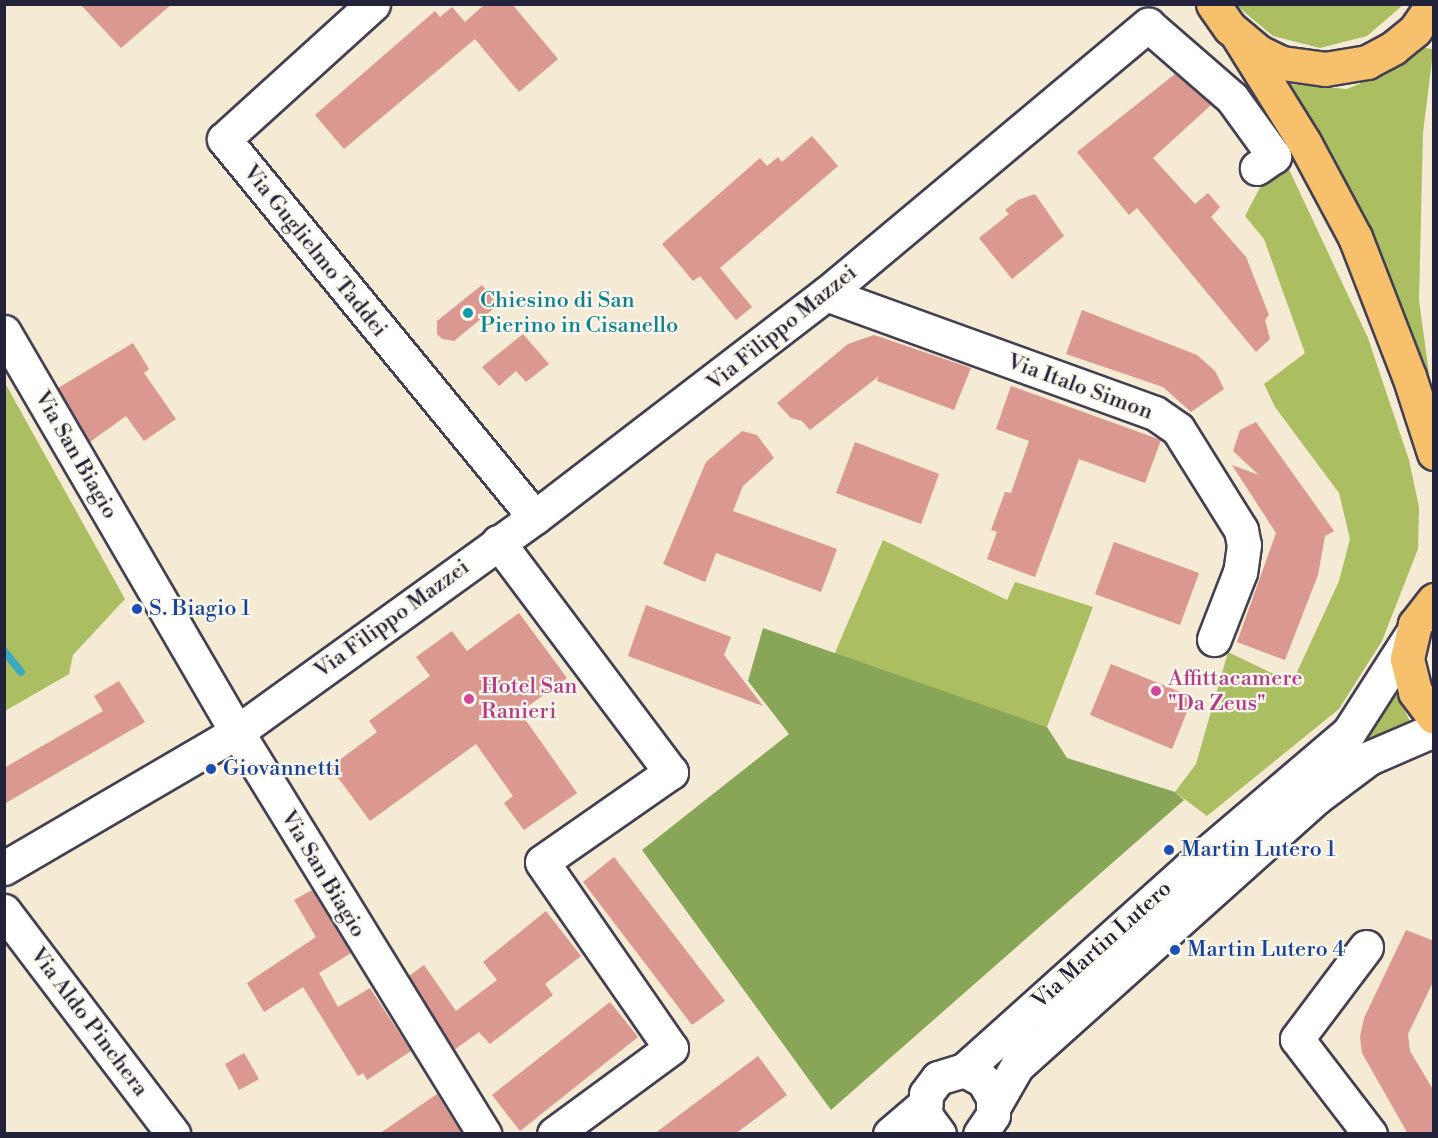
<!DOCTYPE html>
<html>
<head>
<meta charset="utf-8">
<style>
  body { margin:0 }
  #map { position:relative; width:1438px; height:1138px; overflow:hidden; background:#f5ead4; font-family:"Libre Bodoni",serif }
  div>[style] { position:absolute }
  .green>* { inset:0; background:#abbe62 }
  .forest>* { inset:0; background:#88a558 }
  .stream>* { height:8px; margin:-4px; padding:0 4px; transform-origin:4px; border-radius:4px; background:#3fa8bf }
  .building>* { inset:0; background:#db9890 }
  .roads { filter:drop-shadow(2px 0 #424052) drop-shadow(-2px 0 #424052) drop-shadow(0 2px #424052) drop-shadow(0 -2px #424052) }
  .minor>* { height:33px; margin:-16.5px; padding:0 16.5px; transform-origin:16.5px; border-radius:16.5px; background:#fff }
  .major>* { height:33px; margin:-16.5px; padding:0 16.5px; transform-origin:16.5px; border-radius:16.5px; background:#f7c06c }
  .dots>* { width:16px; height:16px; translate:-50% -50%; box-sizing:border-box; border:3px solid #fbf7ec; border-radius:50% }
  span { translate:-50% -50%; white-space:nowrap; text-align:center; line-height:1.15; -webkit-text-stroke:4.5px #fbf7ec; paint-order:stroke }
  .street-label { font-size:22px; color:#22223b }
  .culture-label { font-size:22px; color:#0d838f }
  .left { translate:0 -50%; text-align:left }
  .transit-label { font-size:22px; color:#164399 }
  .hotel-label { font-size:22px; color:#b23c85 }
  .frame { position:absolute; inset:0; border:6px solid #22223b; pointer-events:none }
</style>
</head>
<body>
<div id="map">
  <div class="green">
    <i style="clip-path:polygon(1236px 5px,1403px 5px,1367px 36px,1320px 48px,1273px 36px)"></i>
    <i style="clip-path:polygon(1424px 48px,1433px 49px,1433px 52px,1423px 133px,1419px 300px,1433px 403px,1284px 88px,1289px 84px,1347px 89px,1400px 67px)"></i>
    <i style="clip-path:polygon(1287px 165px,1368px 338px,1409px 460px,1419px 507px,1418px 549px,1382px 641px,1339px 709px,1207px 816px,1175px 792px,1196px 764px,1228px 652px,1292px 683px,1339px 581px,1350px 539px,1339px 493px,1275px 407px,1264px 384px,1305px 353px,1264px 239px,1245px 216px,1265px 178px)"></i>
    <i style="clip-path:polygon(5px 383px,125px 599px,73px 655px,69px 674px,5px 711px)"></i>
    <i style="clip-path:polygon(883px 540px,1007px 600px,1015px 582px,1093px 607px,1047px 727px,834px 655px)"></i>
    <i style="clip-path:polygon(1392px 687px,1411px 723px,1354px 752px,1385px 708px)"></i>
  </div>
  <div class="forest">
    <i style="clip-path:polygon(763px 628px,1047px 727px,1067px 758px,1175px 792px,1184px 800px,831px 1110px,642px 850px,789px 734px,748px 681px)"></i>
  </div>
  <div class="stream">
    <i style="left:4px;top:651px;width:27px;rotate:51deg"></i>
  </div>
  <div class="building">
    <i style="clip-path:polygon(80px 4px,172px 4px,121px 48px)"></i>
    <i style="clip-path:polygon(485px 4px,512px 4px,558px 59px,519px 92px,475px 39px,344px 149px,315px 115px,435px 11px,440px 17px,452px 7px,465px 22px)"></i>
    <i style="clip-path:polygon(1175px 74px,1211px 105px,1153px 158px,1195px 204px,1208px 193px,1220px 207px,1211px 217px,1246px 257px,1269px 315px,1265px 320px,1270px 339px,1256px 352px,1137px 208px,1129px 215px,1077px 152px)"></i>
    <i style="clip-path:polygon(812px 136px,838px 166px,720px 268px,752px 307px,736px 320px,700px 276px,693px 281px,662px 244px,760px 158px,767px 166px,778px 157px,782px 162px)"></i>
    <i style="clip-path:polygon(1035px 194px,1064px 236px,1012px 279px,979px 238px,1009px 214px,1005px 210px,1018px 200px)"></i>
    <i style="clip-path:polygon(482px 285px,498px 305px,454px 341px,442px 339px,437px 334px,437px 321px)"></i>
    <i style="clip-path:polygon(1082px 310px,1197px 355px,1215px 371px,1224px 389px,1191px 412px,1163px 387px,1066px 354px)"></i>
    <i style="clip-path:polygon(523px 334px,549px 364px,526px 382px,516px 371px,499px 386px,482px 367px)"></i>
    <i style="clip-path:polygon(874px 335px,971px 368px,954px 410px,877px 381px,879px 376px,810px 430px,802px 421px,791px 418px,777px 403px,848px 344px)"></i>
    <i style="clip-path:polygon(133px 343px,149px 369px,144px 373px,176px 419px,144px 441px,126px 416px,90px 442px,58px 388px)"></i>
    <i style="clip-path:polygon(1011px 386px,1161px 440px,1145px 483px,1079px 459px,1035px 577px,987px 559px,997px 532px,991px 530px,1005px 492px,1011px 493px,1029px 441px,996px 429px)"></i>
    <i style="clip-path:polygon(1256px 422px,1334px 531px,1325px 536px,1318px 575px,1285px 660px,1237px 642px,1276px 533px,1232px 465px,1259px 475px,1233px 451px,1240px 430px)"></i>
    <i style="clip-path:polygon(742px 431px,757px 435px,774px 458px,743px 486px,733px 511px,837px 549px,821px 592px,716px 553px,705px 582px,663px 564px,706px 462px)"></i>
    <i style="clip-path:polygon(855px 442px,939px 474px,921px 524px,836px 493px)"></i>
    <i style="clip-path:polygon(1114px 542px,1199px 573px,1180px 625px,1095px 594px)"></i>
    <i style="clip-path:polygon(646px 605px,731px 637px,724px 655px,763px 706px,628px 656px)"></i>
    <i style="clip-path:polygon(519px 613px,567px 678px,520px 712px,577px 793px,524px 830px,504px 803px,513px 796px,476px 744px,370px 821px,330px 767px,377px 732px,369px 721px,430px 676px,416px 657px,452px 631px,467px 651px)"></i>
    <i style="clip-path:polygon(1111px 664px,1193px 697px,1172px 749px,1090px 715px)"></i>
    <i style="clip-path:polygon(119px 681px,145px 722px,4px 804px,4px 768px,103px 711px,94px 696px)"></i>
    <i style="clip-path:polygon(614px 857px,725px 1001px,692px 1025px,583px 882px)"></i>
    <i style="clip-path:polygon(312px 890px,351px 953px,319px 973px,338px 1007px,370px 988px,411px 1051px,367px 1080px,363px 1073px,358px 1076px,303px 987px,264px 1012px,247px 983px,316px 937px,294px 900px)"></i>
    <i style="clip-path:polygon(546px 911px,581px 956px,545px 984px,553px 995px,490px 1044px,479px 1032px,454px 1050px,409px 976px,424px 965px,456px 1011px,497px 980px,483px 962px)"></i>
    <i style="clip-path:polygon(1406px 930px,1434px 941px,1434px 980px,1408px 1034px,1410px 1051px,1434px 1091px,1434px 1134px,1408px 1134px,1362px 1053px,1360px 1037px,1364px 1018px)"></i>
    <i style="clip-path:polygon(610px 1002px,638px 1037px,520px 1131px,492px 1095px)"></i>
    <i style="clip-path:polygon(244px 1053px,259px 1079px,239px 1090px,225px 1064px)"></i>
    <i style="clip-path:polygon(758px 1056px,787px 1095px,735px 1134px,654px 1134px)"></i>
    <i style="clip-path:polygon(437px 1094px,462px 1134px,379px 1134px)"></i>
  </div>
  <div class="roads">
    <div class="minor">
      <i style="left:373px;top:4px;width:201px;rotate:137.8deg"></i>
      <i style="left:224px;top:139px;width:489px;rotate:50.6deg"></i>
      <i style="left:826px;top:294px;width:350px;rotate:19.9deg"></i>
      <i style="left:1155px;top:413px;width:28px;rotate:35deg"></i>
      <i style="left:1178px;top:429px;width:119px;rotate:58deg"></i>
      <i style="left:1241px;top:530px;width:15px;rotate:79deg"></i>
      <i style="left:1244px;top:545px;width:27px;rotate:98deg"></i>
      <i style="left:1240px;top:572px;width:72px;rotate:111.2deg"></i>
      <i style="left:4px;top:332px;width:463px;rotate:59.8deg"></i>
      <i style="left:237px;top:732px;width:472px;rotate:58.4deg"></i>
      <i style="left:498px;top:542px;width:288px;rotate:53.1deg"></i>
      <i style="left:671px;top:772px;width:157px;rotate:145.1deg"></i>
      <i style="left:542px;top:862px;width:226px;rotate:55.3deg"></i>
      <i style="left:671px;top:1048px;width:145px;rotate:143.7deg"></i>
      <i style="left:4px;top:868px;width:270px;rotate:-30.3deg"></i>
      <i style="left:237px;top:732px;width:367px;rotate:-35.8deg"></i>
      <i style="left:535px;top:517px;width:367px;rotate:-37.5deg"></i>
      <i style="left:826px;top:294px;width:420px;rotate:-39.9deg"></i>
      <i style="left:1148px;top:25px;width:111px;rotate:41deg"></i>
      <i style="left:1232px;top:98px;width:72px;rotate:54.1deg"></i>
      <i style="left:1274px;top:156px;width:21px;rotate:145deg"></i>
      <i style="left:4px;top:911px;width:280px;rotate:52.8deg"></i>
      <i style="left:1366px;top:947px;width:115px;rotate:126.9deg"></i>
      <i style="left:1297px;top:1039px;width:120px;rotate:52.5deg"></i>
      <i style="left:964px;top:1070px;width:301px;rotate:-41.9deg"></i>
      <i style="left:1188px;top:869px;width:211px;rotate:-40.4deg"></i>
      <i style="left:1349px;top:732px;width:113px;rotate:-57.3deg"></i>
      <i style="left:994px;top:1106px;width:46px;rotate:-60.1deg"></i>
      <i style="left:1017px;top:1066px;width:403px;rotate:-41.9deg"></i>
      <i style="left:1317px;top:797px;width:65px;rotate:-36.9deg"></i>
      <i style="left:1369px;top:758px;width:71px;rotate:-23.3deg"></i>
      <i style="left:890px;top:1134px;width:45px;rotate:-40.5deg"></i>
      <i style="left:939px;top:1134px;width:24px;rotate:-126deg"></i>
      <i style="left:925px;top:1115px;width:21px;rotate:-87deg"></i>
      <i style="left:926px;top:1094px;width:20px;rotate:-53deg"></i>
      <i style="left:938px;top:1078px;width:27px;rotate:-17deg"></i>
      <i style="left:964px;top:1070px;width:21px;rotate:28deg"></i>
      <i style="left:983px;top:1080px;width:20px;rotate:60deg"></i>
      <i style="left:993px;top:1097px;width:18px;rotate:90deg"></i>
      <i style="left:993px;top:1115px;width:23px;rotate:124deg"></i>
    </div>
    <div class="major">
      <i style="left:1213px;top:4px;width:29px;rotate:55deg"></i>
      <i style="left:1230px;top:28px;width:35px;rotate:40deg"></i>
      <i style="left:1257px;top:51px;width:28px;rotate:26deg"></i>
      <i style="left:1282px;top:63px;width:43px;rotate:7.9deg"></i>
      <i style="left:1325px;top:69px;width:43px;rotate:-9.5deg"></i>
      <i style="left:1367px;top:62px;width:30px;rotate:-28deg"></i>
      <i style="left:1393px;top:48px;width:28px;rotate:-39deg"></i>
      <i style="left:1415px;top:30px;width:32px;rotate:-55deg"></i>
      <i style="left:1238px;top:36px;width:125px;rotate:58.1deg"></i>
      <i style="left:1304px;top:142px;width:108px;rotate:61.8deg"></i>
      <i style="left:1355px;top:237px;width:149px;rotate:68.8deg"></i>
      <i style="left:1409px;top:376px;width:81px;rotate:72deg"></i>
      <i style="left:1434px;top:600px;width:31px;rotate:128deg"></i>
      <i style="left:1415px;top:624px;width:36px;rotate:103deg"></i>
      <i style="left:1407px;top:659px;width:34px;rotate:76deg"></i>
      <i style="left:1415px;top:692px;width:31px;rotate:53deg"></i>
    </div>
  </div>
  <div class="dots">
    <i style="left:468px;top:313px;background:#0f9aa8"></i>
    <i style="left:137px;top:609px;background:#1a4fb4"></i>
    <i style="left:1156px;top:691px;background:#d1479c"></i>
    <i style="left:469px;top:699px;background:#d1479c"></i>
    <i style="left:211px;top:769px;background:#1a4fb4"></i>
    <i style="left:1169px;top:850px;background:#1a4fb4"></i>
    <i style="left:1175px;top:950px;background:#1a4fb4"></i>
  </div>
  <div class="street-label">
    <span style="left:315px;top:251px;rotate:51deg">Via Guglielmo Taddei</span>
    <span style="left:782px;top:328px;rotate:-39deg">Via Filippo Mazzei</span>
    <span style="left:1080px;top:387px;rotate:20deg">Via Italo Simon</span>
    <span style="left:76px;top:455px;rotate:60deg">Via San Biagio</span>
    <span style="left:392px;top:619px;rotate:-36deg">Via Filippo Mazzei</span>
    <span style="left:323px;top:874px;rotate:59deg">Via San Biagio</span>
    <span style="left:1102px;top:945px;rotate:-42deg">Via Martin Lutero</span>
    <span style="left:89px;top:1022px;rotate:53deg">Via Aldo Pinchera</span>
  </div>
  <div class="culture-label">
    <span class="left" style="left:480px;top:313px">Chiesino di San<br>Pierino in Cisanello</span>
  </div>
  <div class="transit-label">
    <span class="left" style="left:149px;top:609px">S. Biagio 1</span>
    <span class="left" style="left:223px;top:769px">Giovannetti</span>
    <span class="left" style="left:1181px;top:850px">Martin Lutero 1</span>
    <span class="left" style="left:1187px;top:950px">Martin Lutero 4</span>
  </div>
  <div class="hotel-label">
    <span class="left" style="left:1168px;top:691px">Affittacamere<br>"Da Zeus"</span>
    <span class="left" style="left:481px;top:699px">Hotel San<br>Ranieri</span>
  </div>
  <div class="frame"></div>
</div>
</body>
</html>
